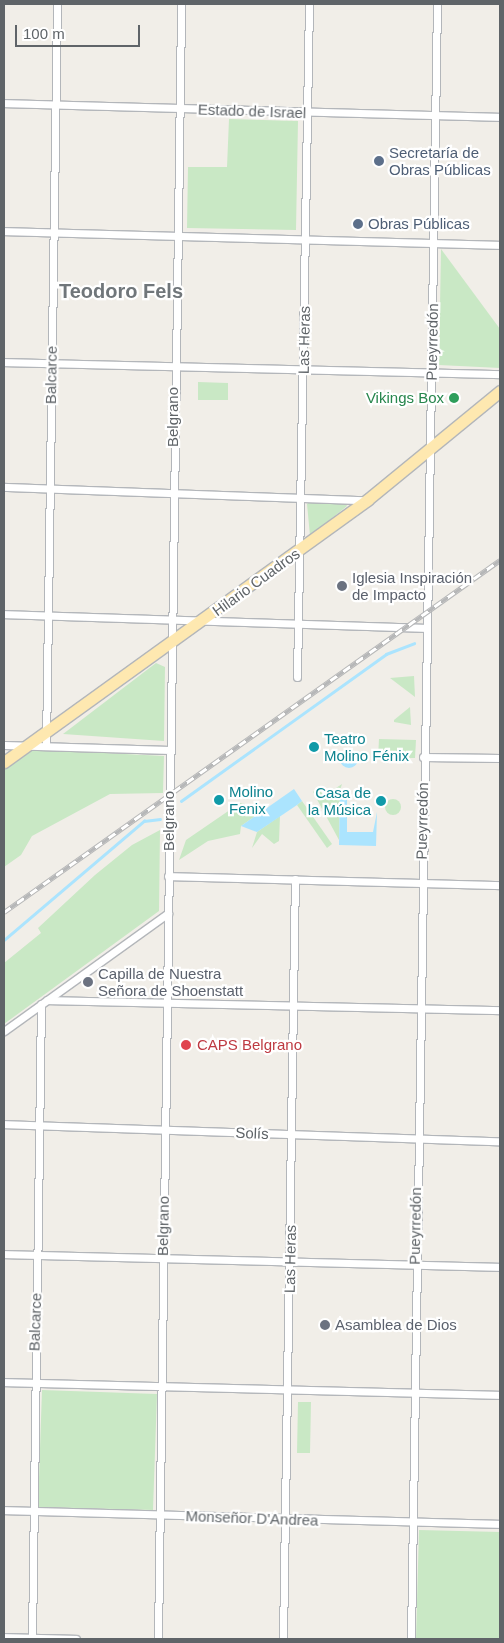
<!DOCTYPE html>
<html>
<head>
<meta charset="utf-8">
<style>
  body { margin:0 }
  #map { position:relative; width:504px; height:1643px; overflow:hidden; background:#f1eee8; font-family:Arial,sans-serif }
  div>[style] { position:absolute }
  .green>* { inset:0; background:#c9e8c5 }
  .round { border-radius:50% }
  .water>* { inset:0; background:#abe4fe }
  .stream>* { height:2.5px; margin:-1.25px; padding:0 1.25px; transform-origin:1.25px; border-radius:1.25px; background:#abe4fe }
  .roads { filter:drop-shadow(1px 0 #b3b6ba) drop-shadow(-1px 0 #b3b6ba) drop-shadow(0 1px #b3b6ba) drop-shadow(0 -1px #b3b6ba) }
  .street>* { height:7px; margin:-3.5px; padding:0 3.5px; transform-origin:3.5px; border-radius:3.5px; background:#fff }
  .primary>* { height:11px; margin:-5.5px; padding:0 5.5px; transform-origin:5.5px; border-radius:5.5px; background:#fee8b0 }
  .rail>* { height:4.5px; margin-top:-2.25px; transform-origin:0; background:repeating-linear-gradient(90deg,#fff 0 8px,#b6b7b8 0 16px); box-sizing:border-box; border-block:1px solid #b6b7b8 }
  .dots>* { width:14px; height:14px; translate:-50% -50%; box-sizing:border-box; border:2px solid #fff; border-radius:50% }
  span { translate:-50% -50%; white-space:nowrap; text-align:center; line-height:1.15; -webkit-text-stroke:4.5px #fff; paint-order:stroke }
  .street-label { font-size:15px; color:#5f6468 }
  .service-label { font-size:15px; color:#4e5e75 }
  .left { translate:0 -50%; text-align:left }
  .leisure-label { font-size:15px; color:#27864d }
  .right { translate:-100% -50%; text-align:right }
  .worship-label { font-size:15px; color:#5b616d }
  .culture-label { font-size:15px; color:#0d838f }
  .health-label { font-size:15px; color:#be3a42 }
  .district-label { font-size:20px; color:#70767a; font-weight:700 }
  .frame { position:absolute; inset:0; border:5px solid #5f6468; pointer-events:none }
  .scale { position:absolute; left:15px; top:25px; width:125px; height:22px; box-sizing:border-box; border:2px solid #5f6468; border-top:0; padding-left:6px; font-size:15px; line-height:18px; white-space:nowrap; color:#5f6468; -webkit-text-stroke:4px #fff; paint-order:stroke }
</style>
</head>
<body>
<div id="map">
  <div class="green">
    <i style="clip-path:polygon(229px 119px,298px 121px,296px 230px,187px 228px,188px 167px,227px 167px)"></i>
    <i style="clip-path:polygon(441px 249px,500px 329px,500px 368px,439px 365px)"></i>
    <i style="clip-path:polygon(198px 382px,228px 383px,228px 400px,198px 400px)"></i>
    <i style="clip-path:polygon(311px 501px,346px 504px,347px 506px,310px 536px,307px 504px)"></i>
    <i style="clip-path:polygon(156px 663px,165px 667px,164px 741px,63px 734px)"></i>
    <i style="clip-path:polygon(414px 676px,415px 697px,390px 678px)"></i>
    <i style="clip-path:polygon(410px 707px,411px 725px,394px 722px,394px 720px)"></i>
    <i style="clip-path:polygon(379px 739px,416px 740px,415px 758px,378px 758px)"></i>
    <i style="clip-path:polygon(27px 749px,164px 756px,163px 793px,110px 794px,32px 836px,21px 855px,4px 867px,4px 766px)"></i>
    <i style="clip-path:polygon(342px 784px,340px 790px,339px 840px,313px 792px,318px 788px,324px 796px)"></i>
    <i class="round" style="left:385px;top:799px;width:16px;height:16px"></i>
    <i style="clip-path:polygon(302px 801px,332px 844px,327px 848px,297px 805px)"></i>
    <i style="clip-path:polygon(240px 803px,265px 809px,241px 826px,240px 834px,208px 841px,179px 860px,186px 840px)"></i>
    <i style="clip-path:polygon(280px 816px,279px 841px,274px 844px,262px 834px,252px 848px,257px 832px)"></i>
    <i style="clip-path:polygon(160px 830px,159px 911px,4px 1024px,4px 963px,41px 933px,38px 928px,95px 875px,132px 845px)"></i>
    <i style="clip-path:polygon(42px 1390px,157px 1394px,153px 1510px,38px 1507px)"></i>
    <i style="clip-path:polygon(298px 1402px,311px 1402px,310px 1453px,297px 1453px)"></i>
    <i style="clip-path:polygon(419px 1530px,500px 1532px,500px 1639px,416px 1639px)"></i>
  </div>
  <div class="water">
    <i class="round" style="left:340px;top:750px;width:18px;height:18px"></i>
    <i style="clip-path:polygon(294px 789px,302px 801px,297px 805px,257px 832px,241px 826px)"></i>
    <i style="clip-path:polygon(340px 790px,347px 790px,347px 832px,373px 832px,377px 812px,376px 846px,339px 845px)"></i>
  </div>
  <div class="stream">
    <i style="left:181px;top:801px;width:252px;rotate:-35.6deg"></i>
    <i style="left:386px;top:654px;width:30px;rotate:-21deg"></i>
    <i style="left:4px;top:940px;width:184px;rotate:-40.4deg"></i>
    <i style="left:144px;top:821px;width:16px;rotate:-7deg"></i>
  </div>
  <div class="roads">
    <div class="street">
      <i style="left:4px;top:103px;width:496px;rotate:1.6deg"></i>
      <i style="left:4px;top:231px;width:496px;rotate:1.6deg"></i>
      <i style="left:4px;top:362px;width:496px;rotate:1.4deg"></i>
      <i style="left:4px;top:487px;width:363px;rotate:2.1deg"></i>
      <i style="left:4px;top:614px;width:421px;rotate:1.9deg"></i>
      <i style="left:297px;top:677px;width:673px;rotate:-88.98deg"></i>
      <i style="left:4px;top:745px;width:166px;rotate:1.7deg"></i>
      <i style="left:46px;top:746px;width:742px;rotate:-89.15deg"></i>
      <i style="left:423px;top:757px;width:77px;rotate:0.7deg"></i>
      <i style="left:168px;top:876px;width:332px;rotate:1.6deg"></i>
      <i style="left:47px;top:1000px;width:453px;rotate:1.3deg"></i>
      <i style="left:4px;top:1031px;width:202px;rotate:-35.7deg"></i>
      <i style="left:4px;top:1124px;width:496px;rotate:2deg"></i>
      <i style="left:4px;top:1254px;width:496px;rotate:1.5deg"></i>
      <i style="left:4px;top:1382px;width:496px;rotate:1.5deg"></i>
      <i style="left:4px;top:1510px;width:496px;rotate:1.6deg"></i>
      <i style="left:4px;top:1637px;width:72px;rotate:1.6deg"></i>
      <i style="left:32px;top:1639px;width:635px;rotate:-89.19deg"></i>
      <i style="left:158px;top:1639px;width:1635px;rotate:-89.19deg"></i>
      <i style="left:283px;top:1639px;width:760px;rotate:-89.1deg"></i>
      <i style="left:411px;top:1639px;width:1635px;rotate:-89.09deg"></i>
    </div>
    <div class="primary">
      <i style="left:4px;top:762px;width:448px;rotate:-35.8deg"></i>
      <i style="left:367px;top:500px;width:172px;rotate:-39.3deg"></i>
    </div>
  </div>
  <div class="rail">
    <i style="left:4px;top:912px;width:608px;rotate:-35.36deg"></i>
  </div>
  <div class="dots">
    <i style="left:379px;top:161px;background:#5c6f8a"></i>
    <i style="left:358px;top:224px;background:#5c6f8a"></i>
    <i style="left:454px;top:398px;background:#2e9e5b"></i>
    <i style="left:342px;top:586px;background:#6b7280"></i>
    <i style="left:314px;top:747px;background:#0f9aa8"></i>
    <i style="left:219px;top:800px;background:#0f9aa8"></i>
    <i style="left:381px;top:801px;background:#0f9aa8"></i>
    <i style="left:88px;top:982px;background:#6b7280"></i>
    <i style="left:186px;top:1045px;background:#e0444e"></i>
    <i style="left:325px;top:1325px;background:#6b7280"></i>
  </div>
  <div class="street-label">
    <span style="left:252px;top:111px;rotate:2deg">Estado de Israel</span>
    <span style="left:304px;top:340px;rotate:-89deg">Las Heras</span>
    <span style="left:432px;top:342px;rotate:-89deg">Pueyrredón</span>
    <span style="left:51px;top:375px;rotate:-89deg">Balcarce</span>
    <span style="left:173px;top:417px;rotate:-90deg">Belgrano</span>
    <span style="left:256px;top:582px;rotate:-36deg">Hilario Cuadros</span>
    <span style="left:169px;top:821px;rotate:-90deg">Belgrano</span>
    <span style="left:422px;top:821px;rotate:-89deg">Pueyrredón</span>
    <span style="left:252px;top:1133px;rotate:2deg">Solís</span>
    <span style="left:163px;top:1226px;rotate:-89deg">Belgrano</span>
    <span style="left:415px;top:1226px;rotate:-89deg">Pueyrredón</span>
    <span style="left:290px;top:1259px;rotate:-89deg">Las Heras</span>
    <span style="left:35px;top:1322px;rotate:-88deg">Balcarce</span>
    <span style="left:252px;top:1518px;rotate:2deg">Monseñor D'Andrea</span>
  </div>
  <div class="service-label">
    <span class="left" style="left:389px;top:161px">Secretaría de<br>Obras Públicas</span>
    <span class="left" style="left:368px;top:224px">Obras Públicas</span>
  </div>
  <div class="leisure-label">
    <span class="right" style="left:444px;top:398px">Vikings Box</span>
  </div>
  <div class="worship-label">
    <span class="left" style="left:352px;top:586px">Iglesia Inspiración<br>de Impacto</span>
    <span class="left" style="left:98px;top:982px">Capilla de Nuestra<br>Señora de Shoenstatt</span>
    <span class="left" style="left:335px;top:1325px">Asamblea de Dios</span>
  </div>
  <div class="culture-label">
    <span class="left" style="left:324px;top:747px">Teatro<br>Molino Fénix</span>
    <span class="left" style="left:229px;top:800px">Molino<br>Fenix</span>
    <span class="right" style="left:371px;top:801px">Casa de<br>la Música</span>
  </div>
  <div class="health-label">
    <span class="left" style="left:197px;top:1045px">CAPS Belgrano</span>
  </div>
  <div class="district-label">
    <span style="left:121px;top:291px">Teodoro Fels</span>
  </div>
  <div class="frame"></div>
  <div class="scale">100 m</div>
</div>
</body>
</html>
